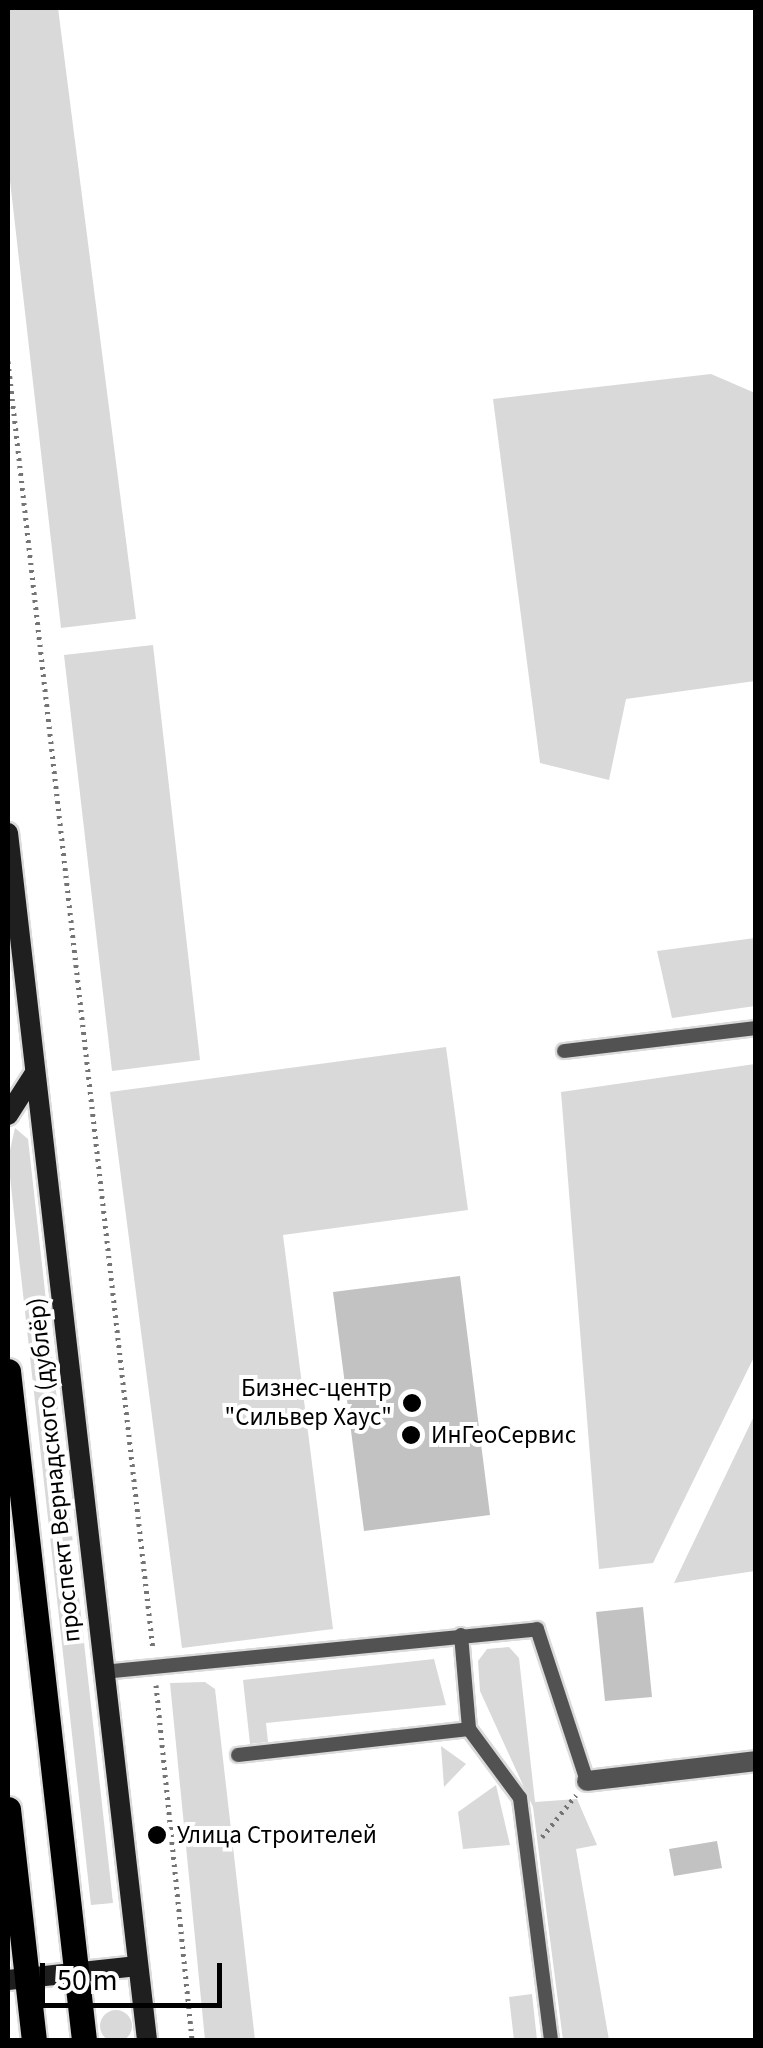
<!DOCTYPE html>
<html>
<head>
<meta charset="utf-8">
<style>
  body { margin:0 }
  #map { position:relative; width:763px; height:2048px; overflow:hidden; background:#fff; font-family:"Source Sans 3",sans-serif }
  div>[style] { position:absolute }
  .green>* { inset:0; background:#d9d9d9 }
  .round { border-radius:50% }
  .building>* { inset:0; background:#c2c2c2 }
  .path>* { height:5px; margin-top:-2.5px; transform-origin:0; background:repeating-linear-gradient(90deg,#747474 0 2.5px,transparent 0 7.5px) }
  .roads { filter:drop-shadow(2px 0 #dbdbdb) drop-shadow(-2px 0 #dbdbdb) drop-shadow(0 2px #dbdbdb) drop-shadow(0 -2px #dbdbdb) }
  .lane>* { height:14px; margin:-7px; padding:0 7px; transform-origin:7px; border-radius:7px; background:#525252 }
  .street>* { height:20px; margin:-10px; padding:0 10px; transform-origin:10px; border-radius:10px; background:#525252 }
  .secondary>* { height:20px; margin:-10px; padding:0 10px; transform-origin:10px; border-radius:10px; background:#1f1f1f }
  .primary>* { height:25px; margin:-12.5px; padding:0 12.5px; transform-origin:12.5px; border-radius:12.5px; background:#000 }
  .dots>* { width:28px; height:28px; translate:-50% -50%; box-sizing:border-box; border:5px solid #fff; border-radius:50% }
  span { translate:-50% -50%; white-space:nowrap; text-align:center; line-height:1.15; -webkit-text-stroke:8px #fff; paint-order:stroke }
  .poi-label { font-size:25px; color:#000 }
  .right { translate:-100% -50%; text-align:right }
  .left { translate:0 -50%; text-align:left }
  .street-label { font-size:25px; color:#000 }
  .frame { position:absolute; inset:0; border:10px solid #000; pointer-events:none }
  .scale { position:absolute; left:40px; top:1963px; width:182px; height:45px; box-sizing:border-box; border:5px solid #000; border-top:0; padding-left:12px; font-size:30px; line-height:35px; white-space:nowrap; color:#000; -webkit-text-stroke:8px #fff; paint-order:stroke }
</style>
</head>
<body>
<div id="map">
  <div class="green">
    <i style="clip-path:polygon(8px 8px,58px 8px,136px 619px,61px 628px,8px 163px)"></i>
    <i style="clip-path:polygon(711px 374px,755px 393px,755px 681px,626px 699px,609px 780px,540px 763px,493px 399px)"></i>
    <i style="clip-path:polygon(153px 645px,200px 1060px,112px 1071px,64px 655px)"></i>
    <i style="clip-path:polygon(755px 938px,755px 1006px,672px 1018px,657px 951px)"></i>
    <i style="clip-path:polygon(446px 1047px,468px 1210px,283px 1235px,333px 1629px,182px 1648px,110px 1092px)"></i>
    <i style="clip-path:polygon(755px 1064px,755px 1355px,653px 1563px,599px 1569px,561px 1092px)"></i>
    <i style="clip-path:polygon(15px 1128px,28px 1139px,113px 1903px,91px 1905px,8px 1159px)"></i>
    <i style="clip-path:polygon(755px 1414px,755px 1571px,674px 1583px)"></i>
    <i style="clip-path:polygon(509px 1647px,519px 1658px,535px 1802px,577px 1799px,597px 1845px,576px 1849px,609px 2040px,563px 2040px,533px 1807px,480px 1691px,478px 1661px,487px 1649px)"></i>
    <i style="clip-path:polygon(434px 1659px,446px 1705px,266px 1723px,268px 1742px,250px 1744px,243px 1680px)"></i>
    <i style="clip-path:polygon(205px 1682px,215px 1689px,255px 2040px,205px 2040px,170px 1683px)"></i>
    <i style="clip-path:polygon(441px 1746px,466px 1764px,444px 1787px)"></i>
    <i style="clip-path:polygon(496px 1785px,510px 1845px,463px 1849px,458px 1812px)"></i>
    <i style="clip-path:polygon(532px 1994px,537px 2040px,514px 2040px,509px 1997px)"></i>
    <i class="round" style="left:100px;top:2010px;width:32px;height:32px"></i>
  </div>
  <div class="building">
    <i style="clip-path:polygon(460px 1276px,490px 1515px,364px 1531px,333px 1292px)"></i>
    <i style="clip-path:polygon(643px 1607px,652px 1697px,605px 1701px,596px 1612px)"></i>
    <i style="clip-path:polygon(717px 1841px,722px 1868px,674px 1876px,669px 1849px)"></i>
  </div>
  <div class="path">
    <i style="left:8px;top:361px;width:1296px;rotate:83.58deg"></i>
    <i style="left:156px;top:1685px;width:357px;rotate:84.2deg"></i>
    <i style="left:542px;top:1837px;width:54px;rotate:-51deg"></i>
  </div>
  <div class="roads">
    <div class="lane">
      <i style="left:564px;top:1051px;width:193px;rotate:-6.8deg"></i>
      <i style="left:461px;top:1635px;width:94px;rotate:85.1deg"></i>
      <i style="left:469px;top:1729px;width:86px;rotate:53.5deg"></i>
      <i style="left:520px;top:1798px;width:244px;rotate:82.7deg"></i>
      <i style="left:102px;top:1672px;width:437px;rotate:-5.6deg"></i>
      <i style="left:537px;top:1629px;width:160px;rotate:71.8deg"></i>
      <i style="left:238px;top:1755px;width:232px;rotate:-6.4deg"></i>
    </div>
    <div class="street">
      <i style="left:587px;top:1781px;width:170px;rotate:-6.7deg"></i>
    </div>
    <div class="secondary">
      <i style="left:8px;top:833px;width:1215px;rotate:83.43deg"></i>
      <i style="left:8px;top:1115px;width:50px;rotate:-57.3deg"></i>
      <i style="left:8px;top:1980px;width:130px;rotate:-6.2deg"></i>
    </div>
    <div class="primary">
      <i style="left:8px;top:1371px;width:673px;rotate:83.52deg"></i>
      <i style="left:8px;top:1809px;width:232px;rotate:83.6deg"></i>
    </div>
  </div>
  <div class="dots">
    <i style="left:412px;top:1403px;background:#000"></i>
    <i style="left:411px;top:1435px;background:#000"></i>
    <i style="left:157px;top:1835px;background:#000"></i>
  </div>
  <div class="poi-label">
    <span class="right" style="left:392px;top:1403px">Бизнес-центр<br>"Сильвер Хаус"</span>
    <span class="left" style="left:431px;top:1435px">ИнГеоСервис</span>
    <span class="left" style="left:177px;top:1835px">Улица Строителей</span>
  </div>
  <div class="street-label">
    <span style="left:54px;top:1470px;rotate:-96deg">проспект Вернадского (дублёр)</span>
  </div>
  <div class="frame"></div>
  <div class="scale">50 m</div>
</div>
</body>
</html>
